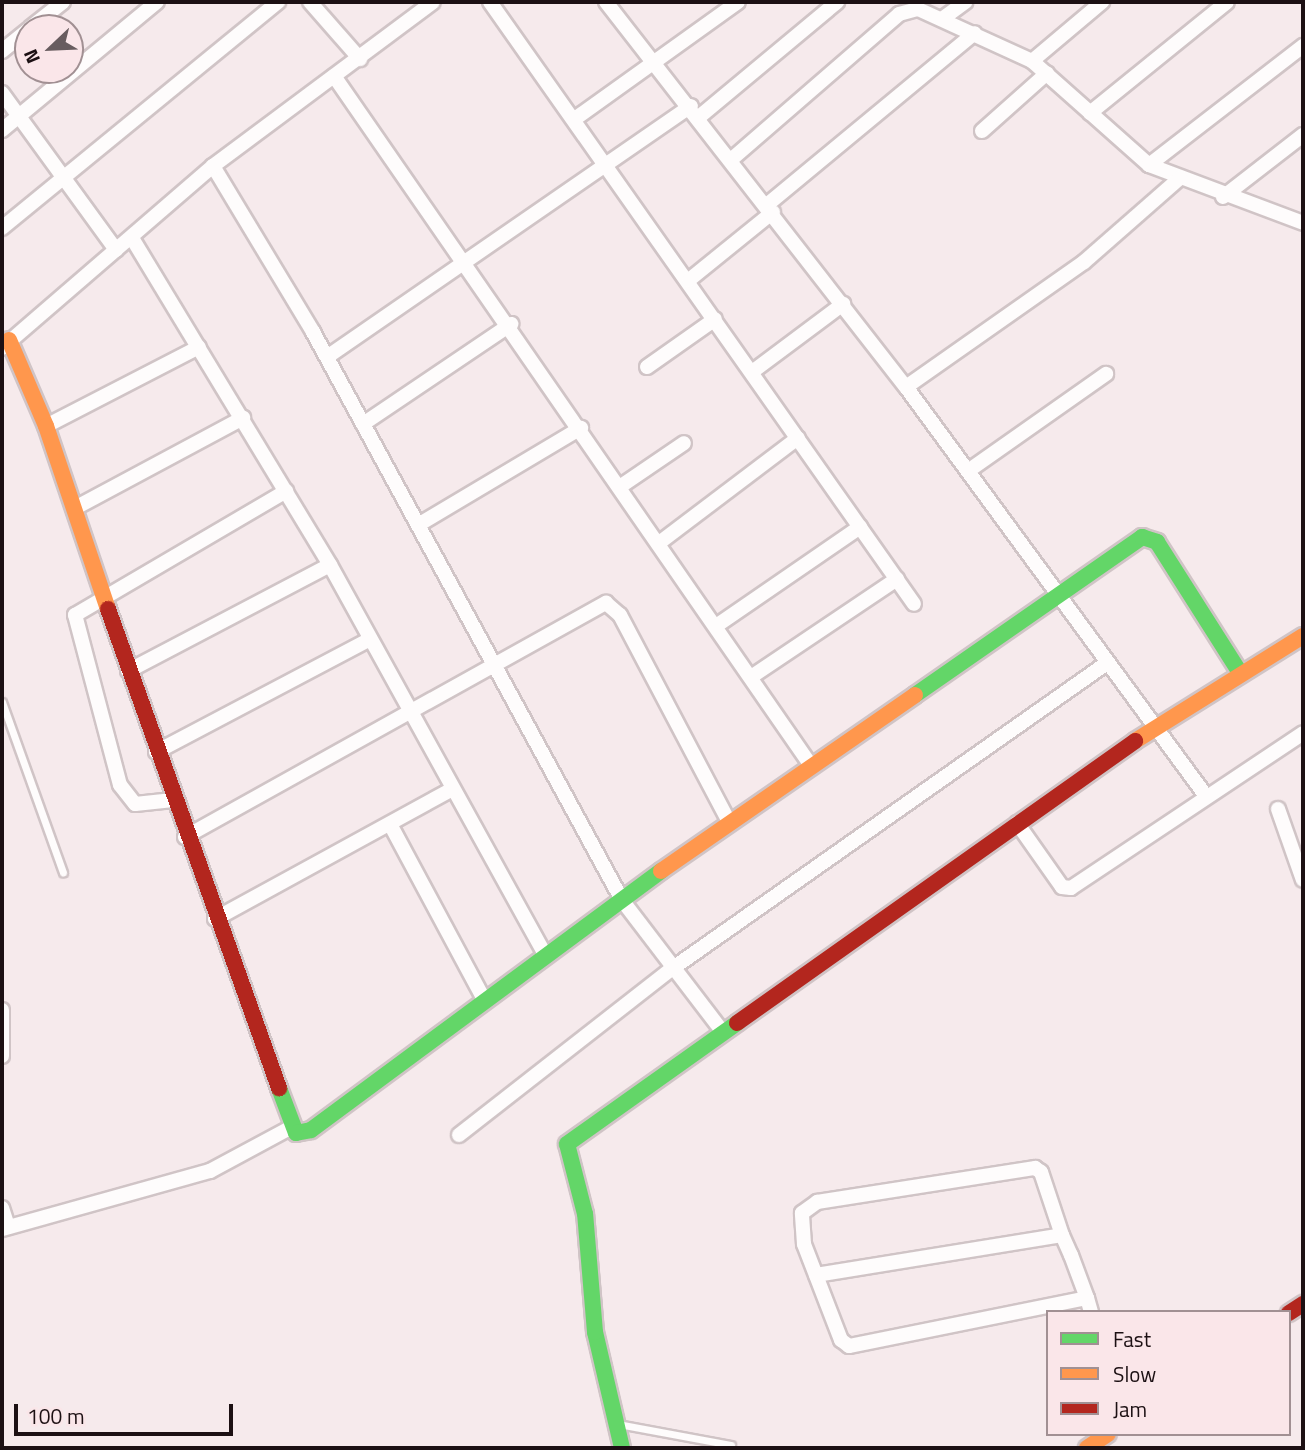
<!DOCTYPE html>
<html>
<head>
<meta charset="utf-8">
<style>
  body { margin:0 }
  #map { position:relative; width:1305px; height:1450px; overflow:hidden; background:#f6eaec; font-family:"Titillium Web",sans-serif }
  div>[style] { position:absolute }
  .roads { filter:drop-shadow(2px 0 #d0c4c6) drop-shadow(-2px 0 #d0c4c6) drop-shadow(0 2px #d0c4c6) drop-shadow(0 -2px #d0c4c6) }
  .lane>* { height:7px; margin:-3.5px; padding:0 3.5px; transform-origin:3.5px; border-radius:3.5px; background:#fefcfc }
  .street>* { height:14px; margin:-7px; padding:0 7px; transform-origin:7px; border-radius:7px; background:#fefcfc }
  .fast>* { height:16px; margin:-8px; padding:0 8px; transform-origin:8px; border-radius:8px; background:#63d668 }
  .slow>* { height:16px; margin:-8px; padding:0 8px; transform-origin:8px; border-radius:8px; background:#ff974d }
  .jam>* { height:16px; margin:-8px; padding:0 8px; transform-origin:8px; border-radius:8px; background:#b3261e }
  span { translate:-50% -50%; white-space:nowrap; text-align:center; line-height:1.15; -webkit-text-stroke:7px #fae6e9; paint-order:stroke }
  .frame { position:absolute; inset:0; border:4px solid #1c1013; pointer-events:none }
  .legend { position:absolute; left:1046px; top:1310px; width:245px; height:126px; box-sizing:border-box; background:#fae6e9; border:2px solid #a19093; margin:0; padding:9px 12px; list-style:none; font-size:21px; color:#1c1013 }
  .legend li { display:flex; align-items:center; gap:14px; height:35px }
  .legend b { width:35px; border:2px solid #a19093 }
  .north { position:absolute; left:14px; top:14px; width:70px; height:70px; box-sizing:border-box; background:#fae6e9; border:2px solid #a19093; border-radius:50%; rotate:247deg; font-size:19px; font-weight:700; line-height:28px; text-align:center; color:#1c1013 }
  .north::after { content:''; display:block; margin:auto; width:24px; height:32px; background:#685c5f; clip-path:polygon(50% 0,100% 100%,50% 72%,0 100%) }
  .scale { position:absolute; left:14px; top:1404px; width:219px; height:32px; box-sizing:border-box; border:4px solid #1c1013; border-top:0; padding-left:9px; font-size:21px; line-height:24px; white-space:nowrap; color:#1c1013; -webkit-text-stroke:5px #fae6e9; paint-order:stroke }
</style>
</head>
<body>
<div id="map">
  <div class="roads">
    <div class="lane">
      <i style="left:2px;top:702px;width:181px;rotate:70.3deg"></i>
      <i style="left:618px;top:1424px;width:115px;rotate:10.5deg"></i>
    </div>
    <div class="street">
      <i style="left:310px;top:2px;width:76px;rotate:48.7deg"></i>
      <i style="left:490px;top:2px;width:736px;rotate:54.84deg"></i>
      <i style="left:606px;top:2px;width:488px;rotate:52.1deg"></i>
      <i style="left:906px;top:387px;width:507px;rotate:53.74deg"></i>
      <i style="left:942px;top:19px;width:29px;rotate:-36deg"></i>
      <i style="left:30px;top:28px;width:42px;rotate:-38.2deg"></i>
      <i style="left:2px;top:51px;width:33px;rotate:-39deg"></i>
      <i style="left:1032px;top:61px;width:92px;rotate:-40.1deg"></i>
      <i style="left:334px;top:76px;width:840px;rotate:55.33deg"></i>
      <i style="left:2px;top:93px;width:194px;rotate:54deg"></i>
      <i style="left:1090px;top:113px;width:176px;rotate:-39deg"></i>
      <i style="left:699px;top:117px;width:180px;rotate:-39.8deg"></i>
      <i style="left:576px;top:118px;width:199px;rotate:-35.6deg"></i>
      <i style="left:2px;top:130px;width:201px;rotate:-39.6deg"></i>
      <i style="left:982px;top:131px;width:87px;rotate:-41.7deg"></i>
      <i style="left:733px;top:158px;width:220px;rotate:-40.9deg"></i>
      <i style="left:899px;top:14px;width:20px;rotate:-15deg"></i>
      <i style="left:918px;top:9px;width:125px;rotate:24.5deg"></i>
      <i style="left:1032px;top:61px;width:157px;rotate:41.6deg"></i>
      <i style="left:1149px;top:165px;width:165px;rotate:20.6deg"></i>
      <i style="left:1149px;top:165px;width:195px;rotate:-37.7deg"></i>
      <i style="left:213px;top:166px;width:194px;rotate:58.9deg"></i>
      <i style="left:313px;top:332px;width:647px;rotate:61.45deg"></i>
      <i style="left:622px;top:900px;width:165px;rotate:52.6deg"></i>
      <i style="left:1223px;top:197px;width:101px;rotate:-37.8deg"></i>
      <i style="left:768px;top:204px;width:268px;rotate:-39.6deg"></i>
      <i style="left:2px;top:228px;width:357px;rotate:-39.3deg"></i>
      <i style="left:132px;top:238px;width:382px;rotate:58.8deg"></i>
      <i style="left:330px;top:565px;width:442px;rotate:61.1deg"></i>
      <i style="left:689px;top:280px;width:108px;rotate:-39deg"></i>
      <i style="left:2px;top:348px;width:279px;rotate:-40.8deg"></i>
      <i style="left:213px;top:166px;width:274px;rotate:-36.7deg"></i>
      <i style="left:327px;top:357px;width:442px;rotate:-34.6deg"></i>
      <i style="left:647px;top:367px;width:83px;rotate:-35.2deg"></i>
      <i style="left:752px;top:372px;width:114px;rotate:-36.8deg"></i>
      <i style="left:906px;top:387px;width:218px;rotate:-35.1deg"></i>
      <i style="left:1084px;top:262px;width:128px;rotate:-41.2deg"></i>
      <i style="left:363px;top:424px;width:179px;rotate:-34deg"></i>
      <i style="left:46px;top:426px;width:172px;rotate:-27.3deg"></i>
      <i style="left:968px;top:471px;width:169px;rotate:-35.1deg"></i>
      <i style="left:621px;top:486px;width:76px;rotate:-34.3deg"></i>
      <i style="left:75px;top:508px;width:191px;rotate:-28.2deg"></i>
      <i style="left:418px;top:525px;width:190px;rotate:-30.8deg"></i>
      <i style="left:659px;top:543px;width:174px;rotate:-37.1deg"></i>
      <i style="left:716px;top:626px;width:175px;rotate:-34.5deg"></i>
      <i style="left:128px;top:671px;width:228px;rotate:-27.7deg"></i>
      <i style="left:751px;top:677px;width:176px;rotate:-33.9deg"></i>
      <i style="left:156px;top:752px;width:242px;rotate:-27.8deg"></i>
      <i style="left:173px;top:800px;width:38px;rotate:174deg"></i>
      <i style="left:135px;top:804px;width:24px;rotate:-128deg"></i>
      <i style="left:120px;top:785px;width:176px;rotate:-104.8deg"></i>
      <i style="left:75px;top:615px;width:245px;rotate:-30.4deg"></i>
      <i style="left:1278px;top:809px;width:75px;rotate:70.6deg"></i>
      <i style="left:1017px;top:823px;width:78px;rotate:54.9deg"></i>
      <i style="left:1062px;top:887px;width:9px;rotate:6deg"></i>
      <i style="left:1071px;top:888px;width:279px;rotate:-33.7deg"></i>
      <i style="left:390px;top:824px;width:199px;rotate:61.8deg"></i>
      <i style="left:185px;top:837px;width:482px;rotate:-29.1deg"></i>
      <i style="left:606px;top:603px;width:18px;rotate:41deg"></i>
      <i style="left:620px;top:615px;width:234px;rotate:62.2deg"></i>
      <i style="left:215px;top:919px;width:270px;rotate:-28.7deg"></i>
      <i style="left:2px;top:1056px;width:46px;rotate:-90deg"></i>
      <i style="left:459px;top:1135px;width:271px;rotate:-38deg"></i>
      <i style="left:673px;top:968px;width:530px;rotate:-35.1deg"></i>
      <i style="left:2px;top:1208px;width:20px;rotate:72deg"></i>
      <i style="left:2px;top:1229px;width:216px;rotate:-15.6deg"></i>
      <i style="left:210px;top:1171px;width:91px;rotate:-28.3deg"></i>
      <i style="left:816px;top:1275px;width:249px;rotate:-9.2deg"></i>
      <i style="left:1087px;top:1298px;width:243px;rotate:168.6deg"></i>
      <i style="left:849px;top:1346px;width:10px;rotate:-143deg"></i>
      <i style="left:841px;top:1340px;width:103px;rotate:-111.1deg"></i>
      <i style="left:804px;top:1244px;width:31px;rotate:-94deg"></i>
      <i style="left:802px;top:1213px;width:19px;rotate:-36deg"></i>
      <i style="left:817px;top:1202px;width:221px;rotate:-8.9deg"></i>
      <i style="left:1035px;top:1168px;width:7px;rotate:34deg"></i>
      <i style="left:1041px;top:1172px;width:66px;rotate:71.6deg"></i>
      <i style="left:1062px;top:1235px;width:22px;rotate:66deg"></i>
      <i style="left:1071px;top:1255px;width:46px;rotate:69.6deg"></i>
      <i style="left:1087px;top:1298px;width:15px;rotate:74deg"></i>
    </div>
    <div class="fast">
      <i style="left:915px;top:695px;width:277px;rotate:-34.8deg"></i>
      <i style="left:1142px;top:537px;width:16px;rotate:18deg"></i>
      <i style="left:1157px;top:542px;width:155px;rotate:57.6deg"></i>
      <i style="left:279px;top:1088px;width:48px;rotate:69.3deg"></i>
      <i style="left:296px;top:1133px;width:15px;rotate:-11deg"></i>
      <i style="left:311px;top:1130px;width:435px;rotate:-36.5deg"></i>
      <i style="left:622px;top:1448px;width:119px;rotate:-103.1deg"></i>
      <i style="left:595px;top:1332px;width:118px;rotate:-94.8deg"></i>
      <i style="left:585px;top:1214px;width:72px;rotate:-104.4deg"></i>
      <i style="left:567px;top:1144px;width:209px;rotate:-35.4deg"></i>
    </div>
    <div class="slow">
      <i style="left:9px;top:340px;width:94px;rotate:66.7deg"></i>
      <i style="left:46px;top:426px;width:193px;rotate:71.3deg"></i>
      <i style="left:1135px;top:741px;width:198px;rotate:-32deg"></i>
      <i style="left:661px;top:871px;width:309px;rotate:-34.7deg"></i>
      <i style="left:1087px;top:1448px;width:25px;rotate:-34deg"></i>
    </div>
    <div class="jam">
      <i style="left:108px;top:609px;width:509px;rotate:70.35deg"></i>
      <i style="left:737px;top:1023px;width:488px;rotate:-35.3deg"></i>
      <i style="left:1289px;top:1313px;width:17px;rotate:-33deg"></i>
    </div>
  </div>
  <div class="frame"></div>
  <ul class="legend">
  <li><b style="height:9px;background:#63d668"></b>Fast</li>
  <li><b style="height:9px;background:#ff974d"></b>Slow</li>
  <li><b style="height:9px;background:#b3261e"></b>Jam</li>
  </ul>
  <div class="north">N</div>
  <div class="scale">100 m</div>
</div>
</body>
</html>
